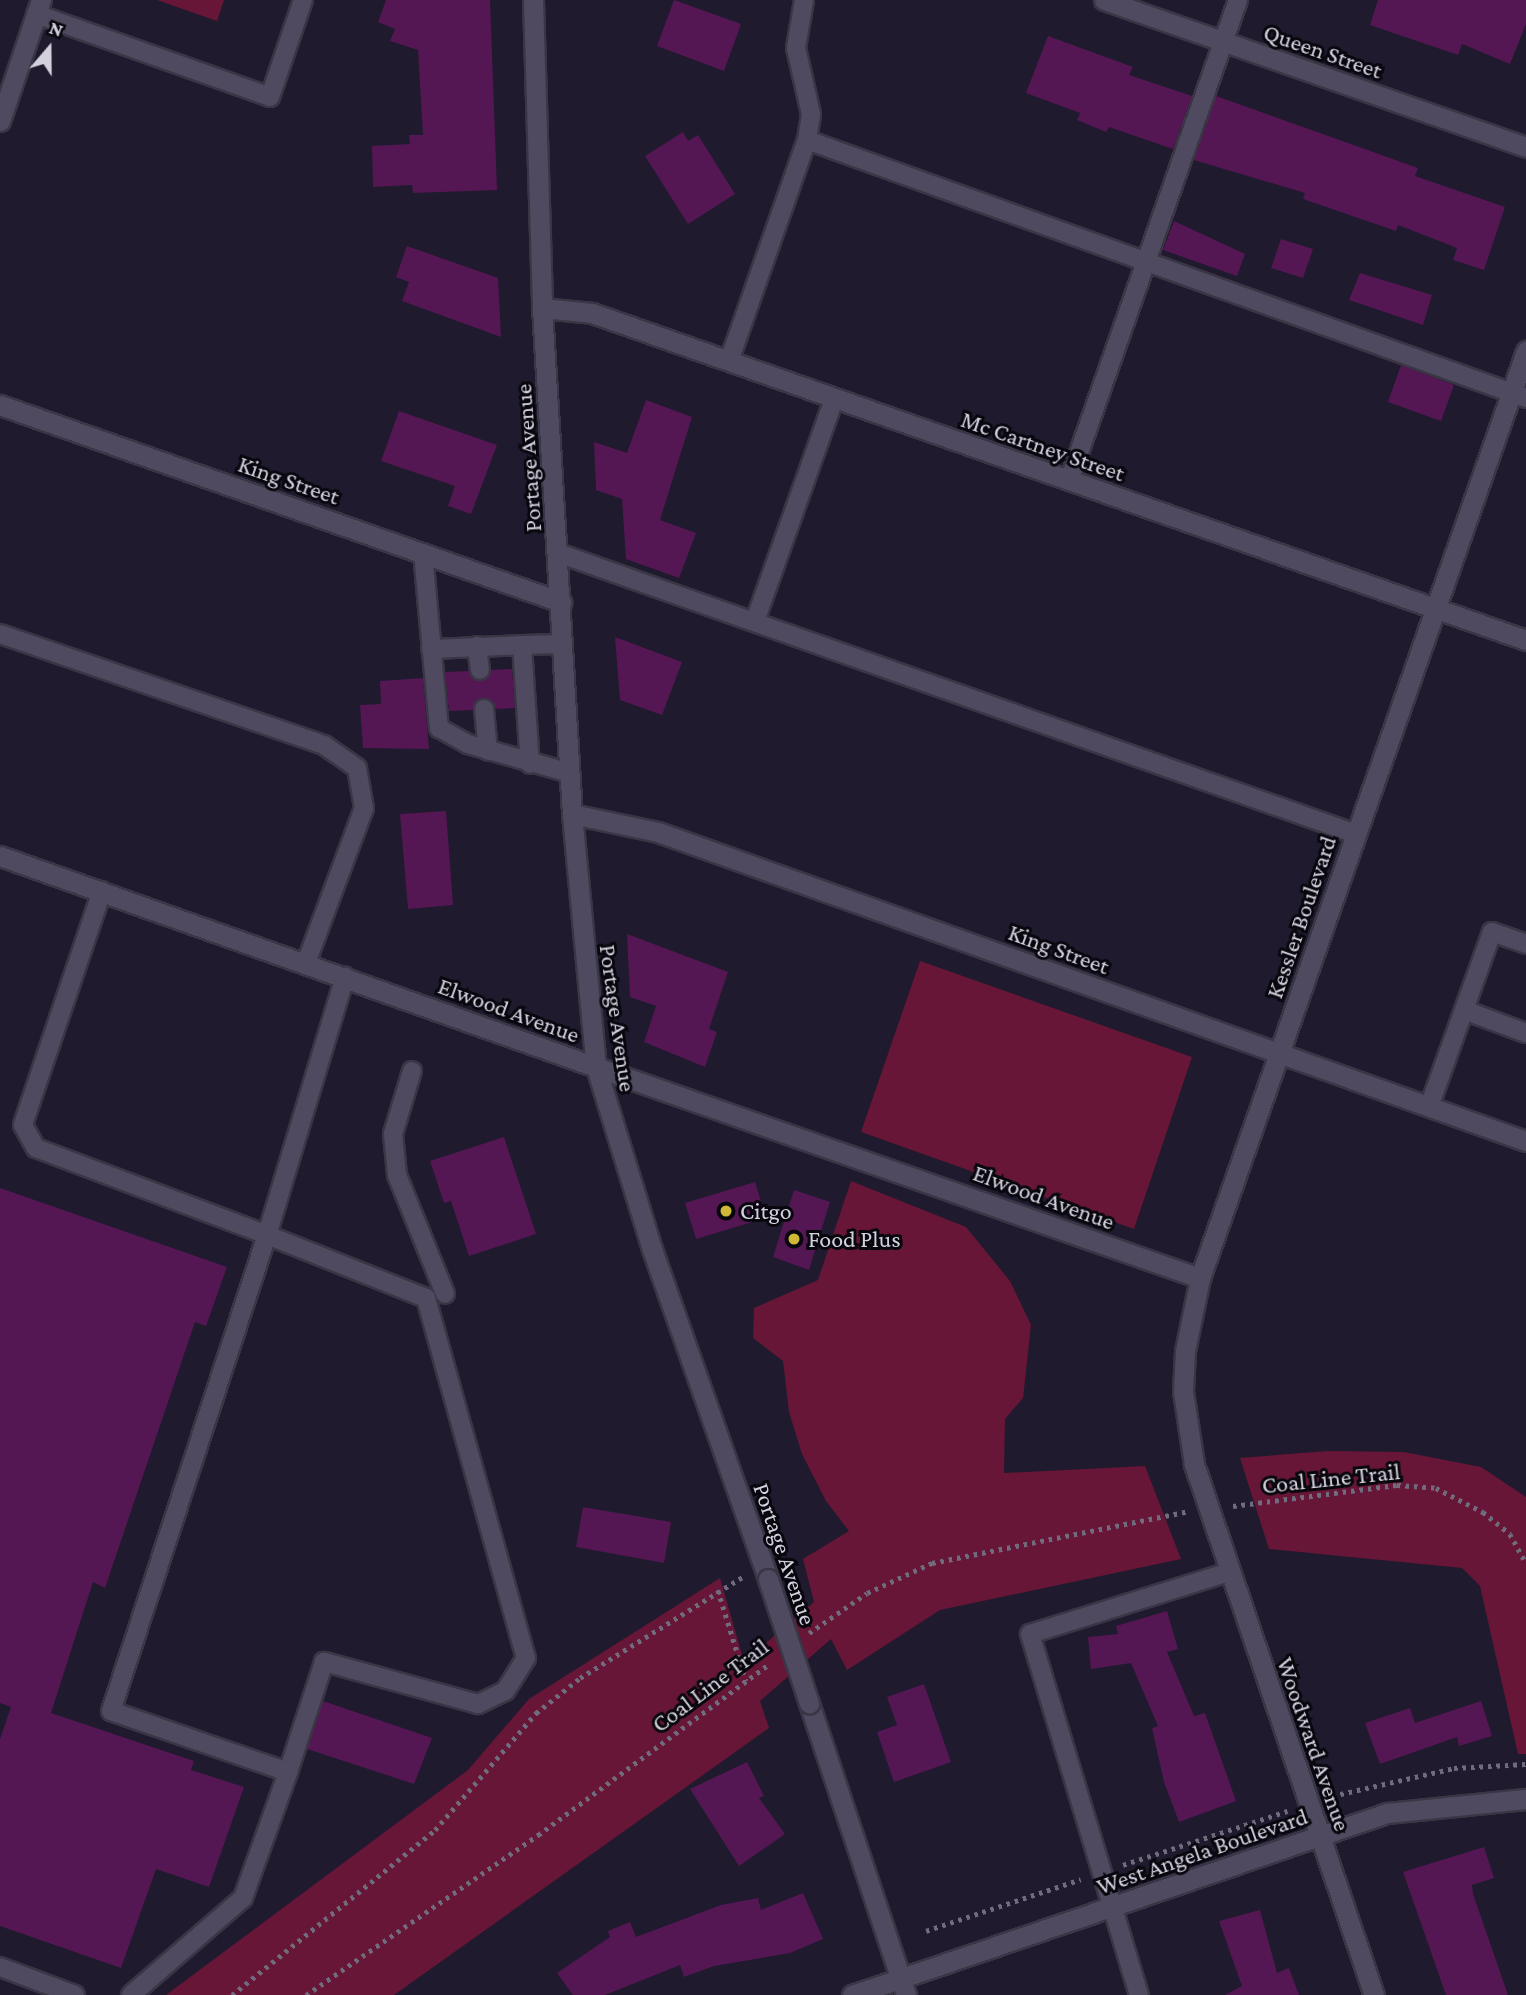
<!DOCTYPE html>
<html>
<head>
<meta charset="utf-8">
<style>
  body { margin:0 }
  #map { position:relative; width:1526px; height:1995px; overflow:hidden; background:#1f1a2d; font-family:"Crimson Pro",serif }
  div>[style] { position:absolute }
  .green>* { inset:0; background:#671637 }
  .building>* { inset:0; background:#541753 }
  .path>* { height:4.5px; margin-top:-2.25px; transform-origin:0; background:repeating-linear-gradient(90deg,#706c7d 0 3.5px,transparent 0 8.5px) }
  .roads { filter:drop-shadow(2px 0 #3a3645) drop-shadow(-2px 0 #3a3645) drop-shadow(0 2px #3a3645) drop-shadow(0 -2px #3a3645) }
  .service>* { height:18px; margin:-9px; padding:0 9px; transform-origin:9px; border-radius:9px; background:#4f4a5f }
  .minor>* { height:19px; margin:-9.5px; padding:0 9.5px; transform-origin:9.5px; border-radius:9.5px; background:#4f4a5f }
  .tertiary>* { height:19px; margin:-9.5px; padding:0 9.5px; transform-origin:9.5px; border-radius:9.5px; background:#4f4a5f }
  .secondary>* { height:19px; margin:-9.5px; padding:0 9.5px; transform-origin:9.5px; border-radius:9.5px; background:#4f4a5f }
  .bridges { filter:drop-shadow(2px 0 #3a3645) drop-shadow(-2px 0 #3a3645) drop-shadow(0 2px #3a3645) drop-shadow(0 -2px #3a3645) }
  .secondary-bridge>* { height:19px; margin:-9.5px; padding:0 9.5px; transform-origin:9.5px; border-radius:9.5px; background:#4f4a5f }
  .dots>* { width:19px; height:19px; translate:-50% -50%; box-sizing:border-box; border:4px solid #08070e; border-radius:50% }
  span { translate:-50% -50%; white-space:nowrap; text-align:center; line-height:1.15; -webkit-text-stroke:6px #08070e; paint-order:stroke }
  .street-label { font-size:24px; color:#d4d1de }
  .poi-label { font-size:24px; color:#d4d1de }
  .left { translate:0 -50%; text-align:left }
  .north { position:absolute; left:14px; top:14px; width:70px; height:70px; -webkit-text-stroke:5px #08070e; paint-order:stroke; rotate:20deg; font-size:19px; font-weight:700; line-height:28px; text-align:center; color:#d4d1de }
  .north::after { content:''; display:block; margin:auto; width:24px; height:32px; background:#d4d1de; clip-path:polygon(50% 0,100% 100%,50% 72%,0 100%) }
</style>
</head>
<body>
<div id="map">
  <div class="green">
    <i style="clip-path:polygon(157px 0,224px 0,217px 21px)"></i>
    <i style="clip-path:polygon(920px 961px,1192px 1057px,1134px 1229px,861px 1132px)"></i>
    <i style="clip-path:polygon(851px 1181px,966px 1227px,1010px 1281px,1031px 1325px,1023px 1398px,1005px 1419px,1004px 1473px,1145px 1466px,1181px 1559px,940px 1610px,847px 1670px,831px 1639px,760px 1701px,769px 1728px,394px 1995px,166px 1995px,468px 1770px,529px 1699px,720px 1578px,744px 1662px,814px 1602px,803px 1559px,849px 1531px,826px 1501px,802px 1454px,789px 1412px,783px 1361px,753px 1338px,754px 1308px,818px 1280px)"></i>
    <i style="clip-path:polygon(1328px 1451px,1404px 1452px,1481px 1467px,1526px 1497px,1526px 1754px,1518px 1754px,1480px 1586px,1462px 1568px,1269px 1549px,1240px 1458px)"></i>
  </div>
  <div class="building">
    <i style="clip-path:polygon(386px 0,490px 0,497px 190px,413px 193px,412px 185px,373px 187px,372px 146px,410px 144px,409px 135px,423px 135px,418px 50px,390px 41px,395px 29px,378px 22px)"></i>
    <i style="clip-path:polygon(674px 0,741px 24px,724px 71px,657px 46px)"></i>
    <i style="clip-path:polygon(1378px 0,1526px 0,1526px 24px,1510px 64px,1462px 44px,1458px 55px,1370px 25px)"></i>
    <i style="clip-path:polygon(1048px 36px,1133px 67px,1129px 75px,1192px 96px,1173px 149px,1109px 127px,1106px 132px,1077px 120px,1080px 113px,1026px 93px)"></i>
    <i style="clip-path:polygon(1216px 96px,1418px 168px,1415px 176px,1505px 207px,1484px 270px,1453px 260px,1457px 248px,1398px 225px,1396px 231px,1303px 199px,1305px 193px,1194px 160px)"></i>
    <i style="clip-path:polygon(683px 132px,688px 141px,698px 135px,735px 194px,688px 224px,645px 156px)"></i>
    <i style="clip-path:polygon(1174px 221px,1245px 254px,1237px 276px,1163px 250px)"></i>
    <i style="clip-path:polygon(1281px 239px,1313px 249px,1303px 278px,1271px 268px)"></i>
    <i style="clip-path:polygon(407px 246px,498px 278px,501px 337px,402px 301px,409px 282px,396px 277px)"></i>
    <i style="clip-path:polygon(1360px 273px,1432px 295px,1423px 325px,1349px 300px)"></i>
    <i style="clip-path:polygon(1401px 365px,1454px 385px,1441px 421px,1388px 402px)"></i>
    <i style="clip-path:polygon(646px 400px,692px 417px,660px 520px,696px 533px,679px 578px,626px 559px,622px 499px,596px 490px,594px 442px,627px 453px)"></i>
    <i style="clip-path:polygon(399px 411px,497px 445px,471px 514px,448px 506px,455px 486px,381px 461px)"></i>
    <i style="clip-path:polygon(615px 637px,682px 662px,662px 715px,620px 700px)"></i>
    <i style="clip-path:polygon(512px 669px,515px 708px,495px 709px,484px 698px,473px 710px,449px 711px,445px 672px,469px 671px,481px 681px,491px 670px)"></i>
    <i style="clip-path:polygon(423px 678px,429px 749px,363px 748px,360px 705px,381px 704px,380px 681px)"></i>
    <i style="clip-path:polygon(446px 811px,453px 905px,408px 909px,400px 814px)"></i>
    <i style="clip-path:polygon(627px 934px,728px 972px,709px 1029px,717px 1032px,705px 1067px,644px 1042px,656px 1006px,630px 997px)"></i>
    <i style="clip-path:polygon(504px 1137px,536px 1234px,469px 1256px,451px 1201px,444px 1203px,430px 1161px)"></i>
    <i style="clip-path:polygon(755px 1182px,766px 1218px,696px 1239px,685px 1203px)"></i>
    <i style="clip-path:polygon(0 1188px,227px 1267px,206px 1326px,195px 1322px,105px 1588px,93px 1582px,51px 1713px,194px 1761px,191px 1770px,244px 1787px,209px 1887px,156px 1869px,121px 1968px,0 1926px,0 1739px,11px 1707px,0 1703px)"></i>
    <i style="clip-path:polygon(794px 1190px,830px 1202px,809px 1270px,773px 1257px)"></i>
    <i style="clip-path:polygon(583px 1507px,671px 1522px,664px 1563px,576px 1547px)"></i>
    <i style="clip-path:polygon(1167px 1611px,1178px 1649px,1167px 1652px,1194px 1716px,1205px 1713px,1236px 1801px,1179px 1822px,1164px 1782px,1152px 1728px,1158px 1726px,1131px 1663px,1091px 1669px,1088px 1637px,1118px 1634px,1116px 1626px)"></i>
    <i style="clip-path:polygon(924px 1684px,951px 1762px,894px 1782px,877px 1732px,897px 1725px,887px 1697px)"></i>
    <i style="clip-path:polygon(323px 1701px,432px 1738px,414px 1784px,307px 1749px)"></i>
    <i style="clip-path:polygon(1481px 1701px,1492px 1736px,1459px 1746px,1457px 1737px,1380px 1764px,1365px 1723px,1410px 1708px,1415px 1723px)"></i>
    <i style="clip-path:polygon(747px 1762px,764px 1796px,759px 1798px,785px 1834px,739px 1866px,690px 1789px)"></i>
    <i style="clip-path:polygon(1484px 1847px,1494px 1878px,1472px 1885px,1473px 1894px,1508px 1995px,1446px 1995px,1403px 1872px)"></i>
    <i style="clip-path:polygon(803px 1893px,823px 1939px,790px 1953px,714px 1966px,684px 1977px,680px 1965px,605px 1995px,573px 1995px,557px 1973px,610px 1937px,608px 1931px,630px 1922px,636px 1937px,721px 1905px,758px 1898px,761px 1910px)"></i>
    <i style="clip-path:polygon(1260px 1910px,1277px 1973px,1289px 1968px,1299px 1995px,1225px 1995px,1242px 1986px,1219px 1921px)"></i>
  </div>
  <div class="path">
    <i style="left:1233px;top:1506px;width:165px;rotate:-7.3deg"></i>
    <i style="left:1397px;top:1485px;width:39px;rotate:4deg"></i>
    <i style="left:1436px;top:1488px;width:53px;rotate:27.1deg"></i>
    <i style="left:1483px;top:1512px;width:35px;rotate:39deg"></i>
    <i style="left:1510px;top:1534px;width:33px;rotate:61deg"></i>
    <i style="left:718px;top:1590px;width:95px;rotate:72.9deg"></i>
    <i style="left:809px;top:1633px;width:70px;rotate:-34.6deg"></i>
    <i style="left:867px;top:1593px;width:72px;rotate:-24.8deg"></i>
    <i style="left:932px;top:1563px;width:259px;rotate:-11.4deg"></i>
    <i style="left:1332px;top:1796px;width:125px;rotate:-12.9deg"></i>
    <i style="left:1454px;top:1768px;width:72px;rotate:-3.2deg"></i>
    <i style="left:1123px;top:1865px;width:173px;rotate:-18.2deg"></i>
    <i style="left:926px;top:1931px;width:163px;rotate:-18.5deg"></i>
    <i style="left:232px;top:1995px;width:262px;rotate:-39.1deg"></i>
    <i style="left:435px;top:1830px;width:155px;rotate:-49.2deg"></i>
    <i style="left:536px;top:1713px;width:56px;rotate:-38.5deg"></i>
    <i style="left:580px;top:1678px;width:191px;rotate:-31.9deg"></i>
    <i style="left:306px;top:1995px;width:282px;rotate:-34.6deg"></i>
    <i style="left:538px;top:1835px;width:287px;rotate:-36.5deg"></i>
  </div>
  <div class="roads">
    <div class="service">
      <i style="left:36px;top:14px;width:248px;rotate:19.5deg"></i>
      <i style="left:270px;top:97px;width:102px;rotate:-71.2deg"></i>
      <i style="left:807px;top:140px;width:764px;rotate:19.74deg"></i>
      <i style="left:729px;top:361px;width:234px;rotate:-70.6deg"></i>
      <i style="left:807px;top:140px;width:26px;rotate:-81deg"></i>
      <i style="left:811px;top:114px;width:68px;rotate:-102.8deg"></i>
      <i style="left:796px;top:48px;width:49px;rotate:-80.5deg"></i>
      <i style="left:1069px;top:481px;width:510px;rotate:-70.64deg"></i>
      <i style="left:423px;top:553px;width:176px;rotate:84.8deg"></i>
      <i style="left:439px;top:728px;width:33px;rotate:29deg"></i>
      <i style="left:468px;top:744px;width:106px;rotate:15.9deg"></i>
      <i style="left:558px;top:553px;width:846px;rotate:19.4deg"></i>
      <i style="left:755px;top:621px;width:236px;rotate:-70.4deg"></i>
      <i style="left:0;top:634px;width:342px;rotate:18.9deg"></i>
      <i style="left:324px;top:745px;width:40px;rotate:34.9deg"></i>
      <i style="left:357px;top:768px;width:41px;rotate:80.1deg"></i>
      <i style="left:364px;top:808px;width:165px;rotate:110.5deg"></i>
      <i style="left:522px;top:645px;width:41px;rotate:-1.4deg"></i>
      <i style="left:477px;top:646px;width:24px;rotate:83deg"></i>
      <i style="left:431px;top:649px;width:91px;rotate:-2.5deg"></i>
      <i style="left:522px;top:645px;width:119px;rotate:86.2deg"></i>
      <i style="left:484px;top:709px;width:42px;rotate:84.6deg"></i>
      <i style="left:102px;top:891px;width:247px;rotate:108.7deg"></i>
      <i style="left:23px;top:1125px;width:26px;rotate:61deg"></i>
      <i style="left:36px;top:1148px;width:247px;rotate:20.6deg"></i>
      <i style="left:267px;top:1235px;width:270px;rotate:-73.2deg"></i>
      <i style="left:1464px;top:1010px;width:66px;rotate:20.4deg"></i>
      <i style="left:412px;top:1071px;width:66px;rotate:106.8deg"></i>
      <i style="left:393px;top:1134px;width:41px;rotate:84.4deg"></i>
      <i style="left:397px;top:1175px;width:128px;rotate:68deg"></i>
      <i style="left:1429px;top:1107px;width:186px;rotate:-70.2deg"></i>
      <i style="left:1492px;top:932px;width:36px;rotate:19deg"></i>
      <i style="left:267px;top:1235px;width:171px;rotate:21.6deg"></i>
      <i style="left:426px;top:1298px;width:374px;rotate:74.5deg"></i>
      <i style="left:526px;top:1658px;width:39px;rotate:122deg"></i>
      <i style="left:505px;top:1691px;width:30px;rotate:154deg"></i>
      <i style="left:478px;top:1704px;width:160px;rotate:-164.7deg"></i>
      <i style="left:324px;top:1662px;width:116px;rotate:108.1deg"></i>
      <i style="left:288px;top:1772px;width:187px;rotate:-161deg"></i>
      <i style="left:111px;top:1711px;width:501px;rotate:-71.85deg"></i>
      <i style="left:0;top:1967px;width:80px;rotate:20.5deg"></i>
      <i style="left:131px;top:1995px;width:148px;rotate:-40.9deg"></i>
      <i style="left:243px;top:1898px;width:134px;rotate:-70.3deg"></i>
      <i style="left:1139px;top:1995px;width:377px;rotate:-106.8deg"></i>
      <i style="left:1030px;top:1634px;width:208px;rotate:-17.3deg"></i>
    </div>
    <div class="minor">
      <i style="left:1104px;top:0;width:447px;rotate:19.2deg"></i>
      <i style="left:0;top:121px;width:128px;rotate:-71.3deg"></i>
      <i style="left:542px;top:308px;width:50px;rotate:5.7deg"></i>
      <i style="left:592px;top:313px;width:990px;rotate:19.3deg"></i>
      <i style="left:0;top:405px;width:595px;rotate:19.35deg"></i>
      <i style="left:572px;top:814px;width:88px;rotate:11.8deg"></i>
      <i style="left:658px;top:832px;width:921px;rotate:19.6deg"></i>
      <i style="left:596px;top:1067px;width:640px;rotate:19.26deg"></i>
      <i style="left:1374px;top:1995px;width:561px;rotate:-108.73deg"></i>
      <i style="left:1194px;top:1464px;width:74px;rotate:-98.6deg"></i>
      <i style="left:1183px;top:1391px;width:40px;rotate:-87.1deg"></i>
      <i style="left:1185px;top:1351px;width:75px;rotate:-78.4deg"></i>
      <i style="left:1200px;top:1278px;width:983px;rotate:-70.62deg"></i>
    </div>
    <div class="tertiary">
      <i style="left:0;top:856px;width:632px;rotate:19.5deg"></i>
      <i style="left:852px;top:1995px;width:565px;rotate:-18.79deg"></i>
      <i style="left:1387px;top:1813px;width:140px;rotate:-5.8deg"></i>
    </div>
    <div class="secondary">
      <i style="left:533px;top:0;width:308px;rotate:88.3deg"></i>
      <i style="left:542px;top:308px;width:507px;rotate:86.61deg"></i>
      <i style="left:572px;top:814px;width:254px;rotate:84.6deg"></i>
      <i style="left:596px;top:1067px;width:190px;rotate:72.9deg"></i>
      <i style="left:652px;top:1249px;width:350px;rotate:70.6deg"></i>
      <i style="left:809px;top:1703px;width:308px;rotate:71.6deg"></i>
    </div>
  </div>
  <div class="bridges">
    <div class="secondary-bridge">
      <i style="left:768px;top:1579px;width:131px;rotate:71.7deg"></i>
    </div>
  </div>
  <div class="dots">
    <i style="left:726px;top:1211px;background:#d0b837"></i>
    <i style="left:794px;top:1239px;background:#d0b837"></i>
  </div>
  <div class="street-label">
    <span style="left:1323px;top:51px;rotate:19deg">Queen Street</span>
    <span style="left:1043px;top:446px;rotate:19deg">Mc Cartney Street</span>
    <span style="left:528px;top:458px;rotate:-94deg">Portage Avenue</span>
    <span style="left:289px;top:480px;rotate:19deg">King Street</span>
    <span style="left:1301px;top:917px;rotate:-71deg">Kessler Boulevard</span>
    <span style="left:1059px;top:949px;rotate:20deg">King Street</span>
    <span style="left:509px;top:1010px;rotate:20deg">Elwood Avenue</span>
    <span style="left:618px;top:1018px;rotate:82deg">Portage Avenue</span>
    <span style="left:1044px;top:1197px;rotate:20deg">Elwood Avenue</span>
    <span style="left:1331px;top:1478px;rotate:-6deg">Coal Line Trail</span>
    <span style="left:785px;top:1554px;rotate:71deg">Portage Avenue</span>
    <span style="left:710px;top:1685px;rotate:-37deg">Coal Line Trail</span>
    <span style="left:1314px;top:1744px;rotate:71deg">Woodward Avenue</span>
    <span style="left:1202px;top:1851px;rotate:-19deg">West Angela Boulevard</span>
  </div>
  <div class="poi-label">
    <span class="left" style="left:740px;top:1211px">Citgo</span>
    <span class="left" style="left:808px;top:1239px">Food Plus</span>
  </div>
  <div class="north">N</div>
</div>
</body>
</html>
